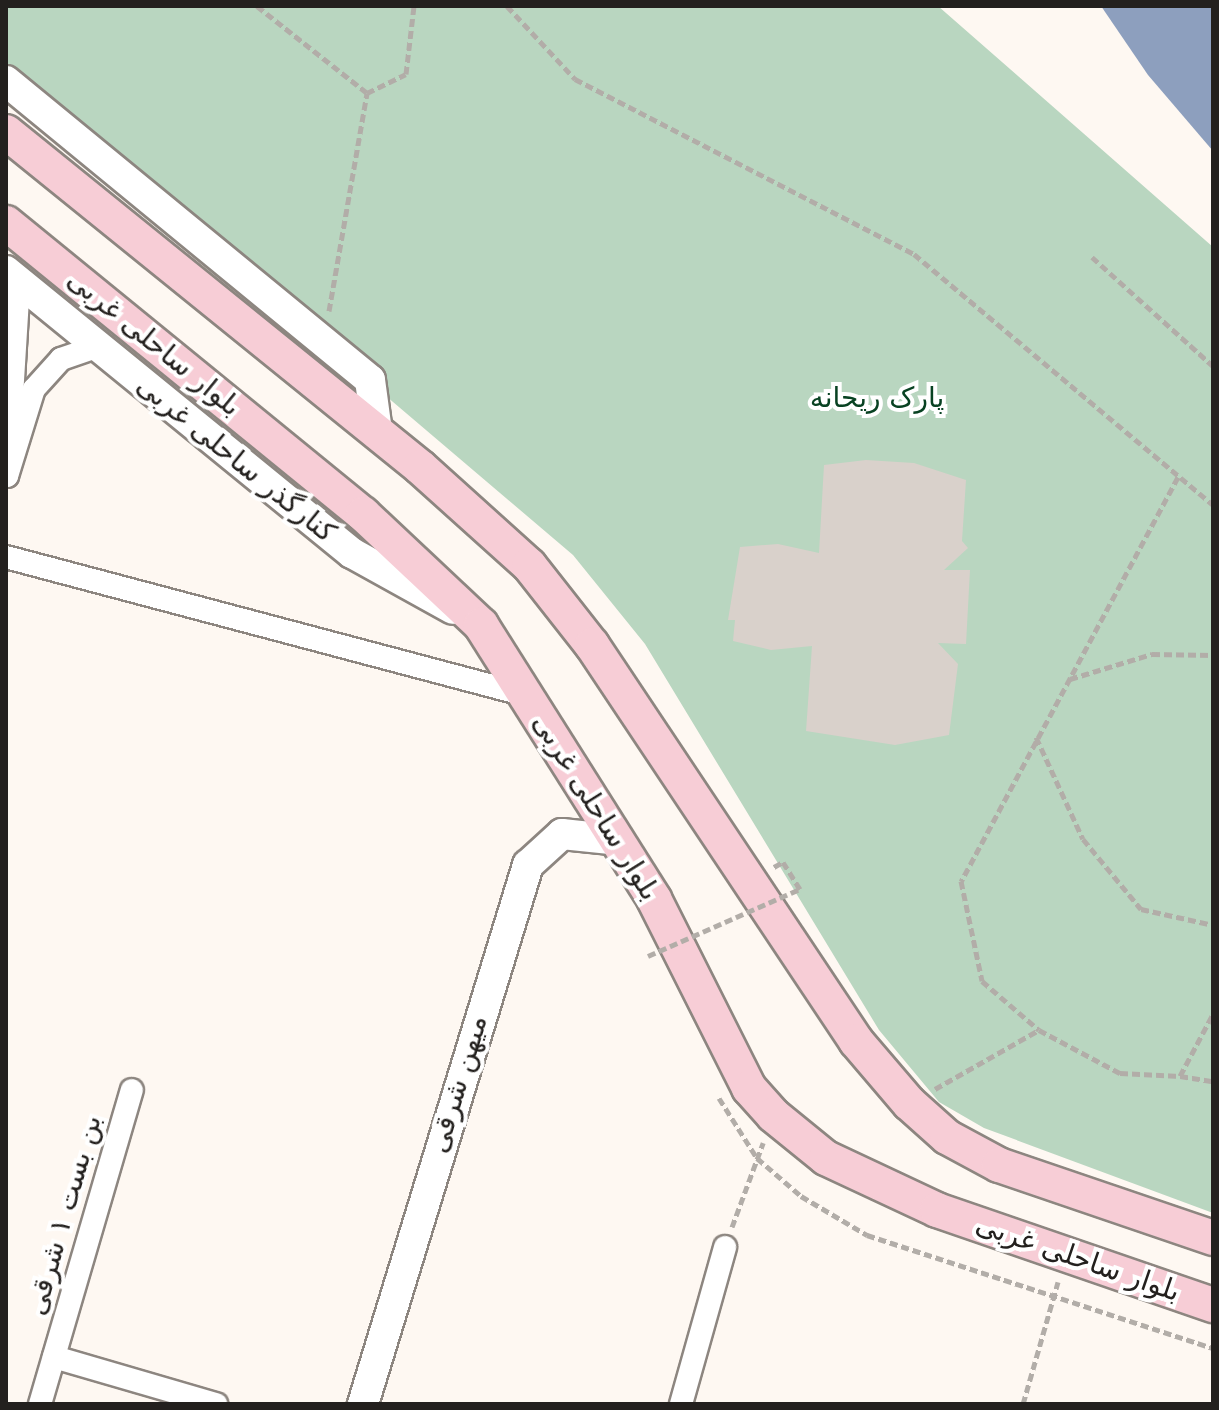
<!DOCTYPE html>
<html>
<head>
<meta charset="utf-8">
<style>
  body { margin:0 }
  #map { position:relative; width:1219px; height:1410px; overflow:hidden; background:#fef8f2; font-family:"DejaVu Sans",Cairo,sans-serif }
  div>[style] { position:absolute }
  .green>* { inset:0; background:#b9d6c0 }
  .water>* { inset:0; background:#8d9fbe }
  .building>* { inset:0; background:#d9d1cb }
  .path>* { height:5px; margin-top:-2.5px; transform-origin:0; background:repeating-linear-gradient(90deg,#b2ada8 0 8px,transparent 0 12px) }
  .roads { filter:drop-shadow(2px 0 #8d8680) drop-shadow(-2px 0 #8d8680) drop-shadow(0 2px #8d8680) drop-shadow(0 -2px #8d8680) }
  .street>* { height:22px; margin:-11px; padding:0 11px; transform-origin:11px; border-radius:11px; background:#fff }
  .secondary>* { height:30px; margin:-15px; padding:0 15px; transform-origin:15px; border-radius:15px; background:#fff }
  .primary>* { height:34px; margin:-17px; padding:0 17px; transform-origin:17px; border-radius:17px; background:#f7cdd6 }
  .path-bridge>* { height:5px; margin-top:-2.5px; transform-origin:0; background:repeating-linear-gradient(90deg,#b2ada8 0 8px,transparent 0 12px) }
  span { translate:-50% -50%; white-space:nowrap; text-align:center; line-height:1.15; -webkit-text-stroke:8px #fff; paint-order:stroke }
  .street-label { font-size:28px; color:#23201e }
  .park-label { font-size:28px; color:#084222 }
  .frame { position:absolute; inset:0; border:8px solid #23201e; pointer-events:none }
</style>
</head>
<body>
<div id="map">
  <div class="green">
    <i style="clip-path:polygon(6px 6px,938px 6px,1213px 247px,1213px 1213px,984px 1128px,939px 1102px,879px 1030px,645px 644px,573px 555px,6px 73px)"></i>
  </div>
  <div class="water">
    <i style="clip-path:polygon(1101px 6px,1213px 6px,1213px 151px,1148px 75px)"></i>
  </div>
  <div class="building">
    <i style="clip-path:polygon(866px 460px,914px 463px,966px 480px,962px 541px,968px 548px,944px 570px,970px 570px,966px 644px,938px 643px,958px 664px,949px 735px,895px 745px,806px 731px,812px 646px,771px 650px,733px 641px,735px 620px,728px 620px,740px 547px,778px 544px,819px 553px,824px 465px)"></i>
  </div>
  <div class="path">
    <i style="left:257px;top:6px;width:140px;rotate:38.3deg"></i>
    <i style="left:507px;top:6px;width:100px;rotate:47deg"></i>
    <i style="left:575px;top:79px;width:382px;rotate:27.3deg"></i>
    <i style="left:914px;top:254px;width:390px;rotate:40deg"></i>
    <i style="left:1092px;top:257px;width:163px;rotate:42deg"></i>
    <i style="left:329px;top:311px;width:221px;rotate:-80.1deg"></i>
    <i style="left:367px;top:93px;width:43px;rotate:-26deg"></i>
    <i style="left:406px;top:74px;width:68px;rotate:-83.3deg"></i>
    <i style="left:1178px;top:477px;width:459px;rotate:118.2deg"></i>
    <i style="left:961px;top:881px;width:102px;rotate:78.1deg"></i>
    <i style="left:982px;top:981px;width:75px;rotate:40.7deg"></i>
    <i style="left:1039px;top:1030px;width:92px;rotate:28deg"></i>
    <i style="left:1120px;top:1073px;width:60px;rotate:2.9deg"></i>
    <i style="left:1180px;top:1076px;width:70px;rotate:-62deg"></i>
    <i style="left:1070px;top:679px;width:86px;rotate:-17deg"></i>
    <i style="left:1152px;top:654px;width:61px;rotate:0.9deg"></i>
    <i style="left:1036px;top:737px;width:112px;rotate:65.3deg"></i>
    <i style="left:1083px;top:839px;width:91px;rotate:50.4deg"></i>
    <i style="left:1141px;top:909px;width:74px;rotate:12.5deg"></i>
    <i style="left:774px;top:867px;width:10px;rotate:-29deg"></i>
    <i style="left:783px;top:862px;width:32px;rotate:58deg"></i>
    <i style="left:1180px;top:1076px;width:33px;rotate:9deg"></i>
    <i style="left:935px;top:1089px;width:120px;rotate:-29.6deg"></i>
    <i style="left:719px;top:1098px;width:71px;rotate:57.7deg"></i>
    <i style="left:757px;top:1158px;width:58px;rotate:40.8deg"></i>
    <i style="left:801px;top:1196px;width:77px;rotate:30.6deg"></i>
    <i style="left:867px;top:1235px;width:364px;rotate:18.1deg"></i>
    <i style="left:732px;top:1227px;width:90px;rotate:-69.7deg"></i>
    <i style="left:1023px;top:1404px;width:127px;rotate:-74deg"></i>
  </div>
  <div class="roads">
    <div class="street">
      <i style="left:19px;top:282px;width:194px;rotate:93.5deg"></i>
      <i style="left:7px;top:476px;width:91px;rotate:-72.8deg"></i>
      <i style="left:34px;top:389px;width:40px;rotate:-48deg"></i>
      <i style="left:61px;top:359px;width:39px;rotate:-19deg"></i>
      <i style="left:6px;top:557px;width:538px;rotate:14.86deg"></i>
      <i style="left:54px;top:1357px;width:169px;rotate:16.2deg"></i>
      <i style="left:40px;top:1404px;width:327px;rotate:-73.7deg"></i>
      <i style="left:681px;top:1404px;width:163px;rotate:-74.3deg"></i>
    </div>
    <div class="secondary">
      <i style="left:6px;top:81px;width:471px;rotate:39.4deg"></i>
      <i style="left:370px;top:380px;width:52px;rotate:82.3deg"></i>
      <i style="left:6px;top:271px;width:446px;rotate:39.2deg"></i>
      <i style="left:352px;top:553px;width:115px;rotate:29deg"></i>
      <i style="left:363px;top:1404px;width:564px;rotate:-72.98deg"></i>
      <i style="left:528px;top:865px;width:46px;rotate:-42.4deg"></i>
      <i style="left:562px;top:834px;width:56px;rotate:6.1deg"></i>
    </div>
    <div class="primary">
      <i style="left:6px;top:132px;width:533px;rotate:38.98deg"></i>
      <i style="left:420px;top:467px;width:147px;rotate:42deg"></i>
      <i style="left:529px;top:565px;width:102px;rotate:51.8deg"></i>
      <i style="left:592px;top:645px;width:476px;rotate:56.3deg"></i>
      <i style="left:856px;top:1041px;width:82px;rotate:49.5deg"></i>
      <i style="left:909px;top:1103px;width:51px;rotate:41.8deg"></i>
      <i style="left:947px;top:1137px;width:59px;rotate:28.3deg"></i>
      <i style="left:999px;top:1165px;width:226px;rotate:18.8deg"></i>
      <i style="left:6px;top:223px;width:461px;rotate:39.2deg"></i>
      <i style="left:363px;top:514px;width:162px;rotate:43.2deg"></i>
      <i style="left:481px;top:625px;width:324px;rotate:57.7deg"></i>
      <i style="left:654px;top:899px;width:212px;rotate:63.3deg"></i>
      <i style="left:749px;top:1088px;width:36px;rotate:48deg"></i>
      <i style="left:773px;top:1115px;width:68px;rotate:39.1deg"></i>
      <i style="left:826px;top:1158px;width:123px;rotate:25.1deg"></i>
      <i style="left:937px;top:1210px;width:292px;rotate:19deg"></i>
    </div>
  </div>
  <div class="path-bridge">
    <i style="left:648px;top:956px;width:166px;rotate:-23.8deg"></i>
  </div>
  <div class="street-label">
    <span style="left:154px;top:343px;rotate:39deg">بلوار ساحلی غربی</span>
    <span style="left:236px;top:459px;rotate:39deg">کنارگذر ساحلی غربی</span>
    <span style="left:596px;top:807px;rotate:58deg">بلوار ساحلی غربی</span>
    <span style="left:458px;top:1084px;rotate:-73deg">میهن شرقی</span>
    <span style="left:64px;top:1215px;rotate:-74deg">بن بست ۱ شرقی</span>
    <span style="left:1078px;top:1258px;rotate:19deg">بلوار ساحلی غربی</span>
  </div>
  <div class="park-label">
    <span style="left:877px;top:398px">پارک ریحانه</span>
  </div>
  <div class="frame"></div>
</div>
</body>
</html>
